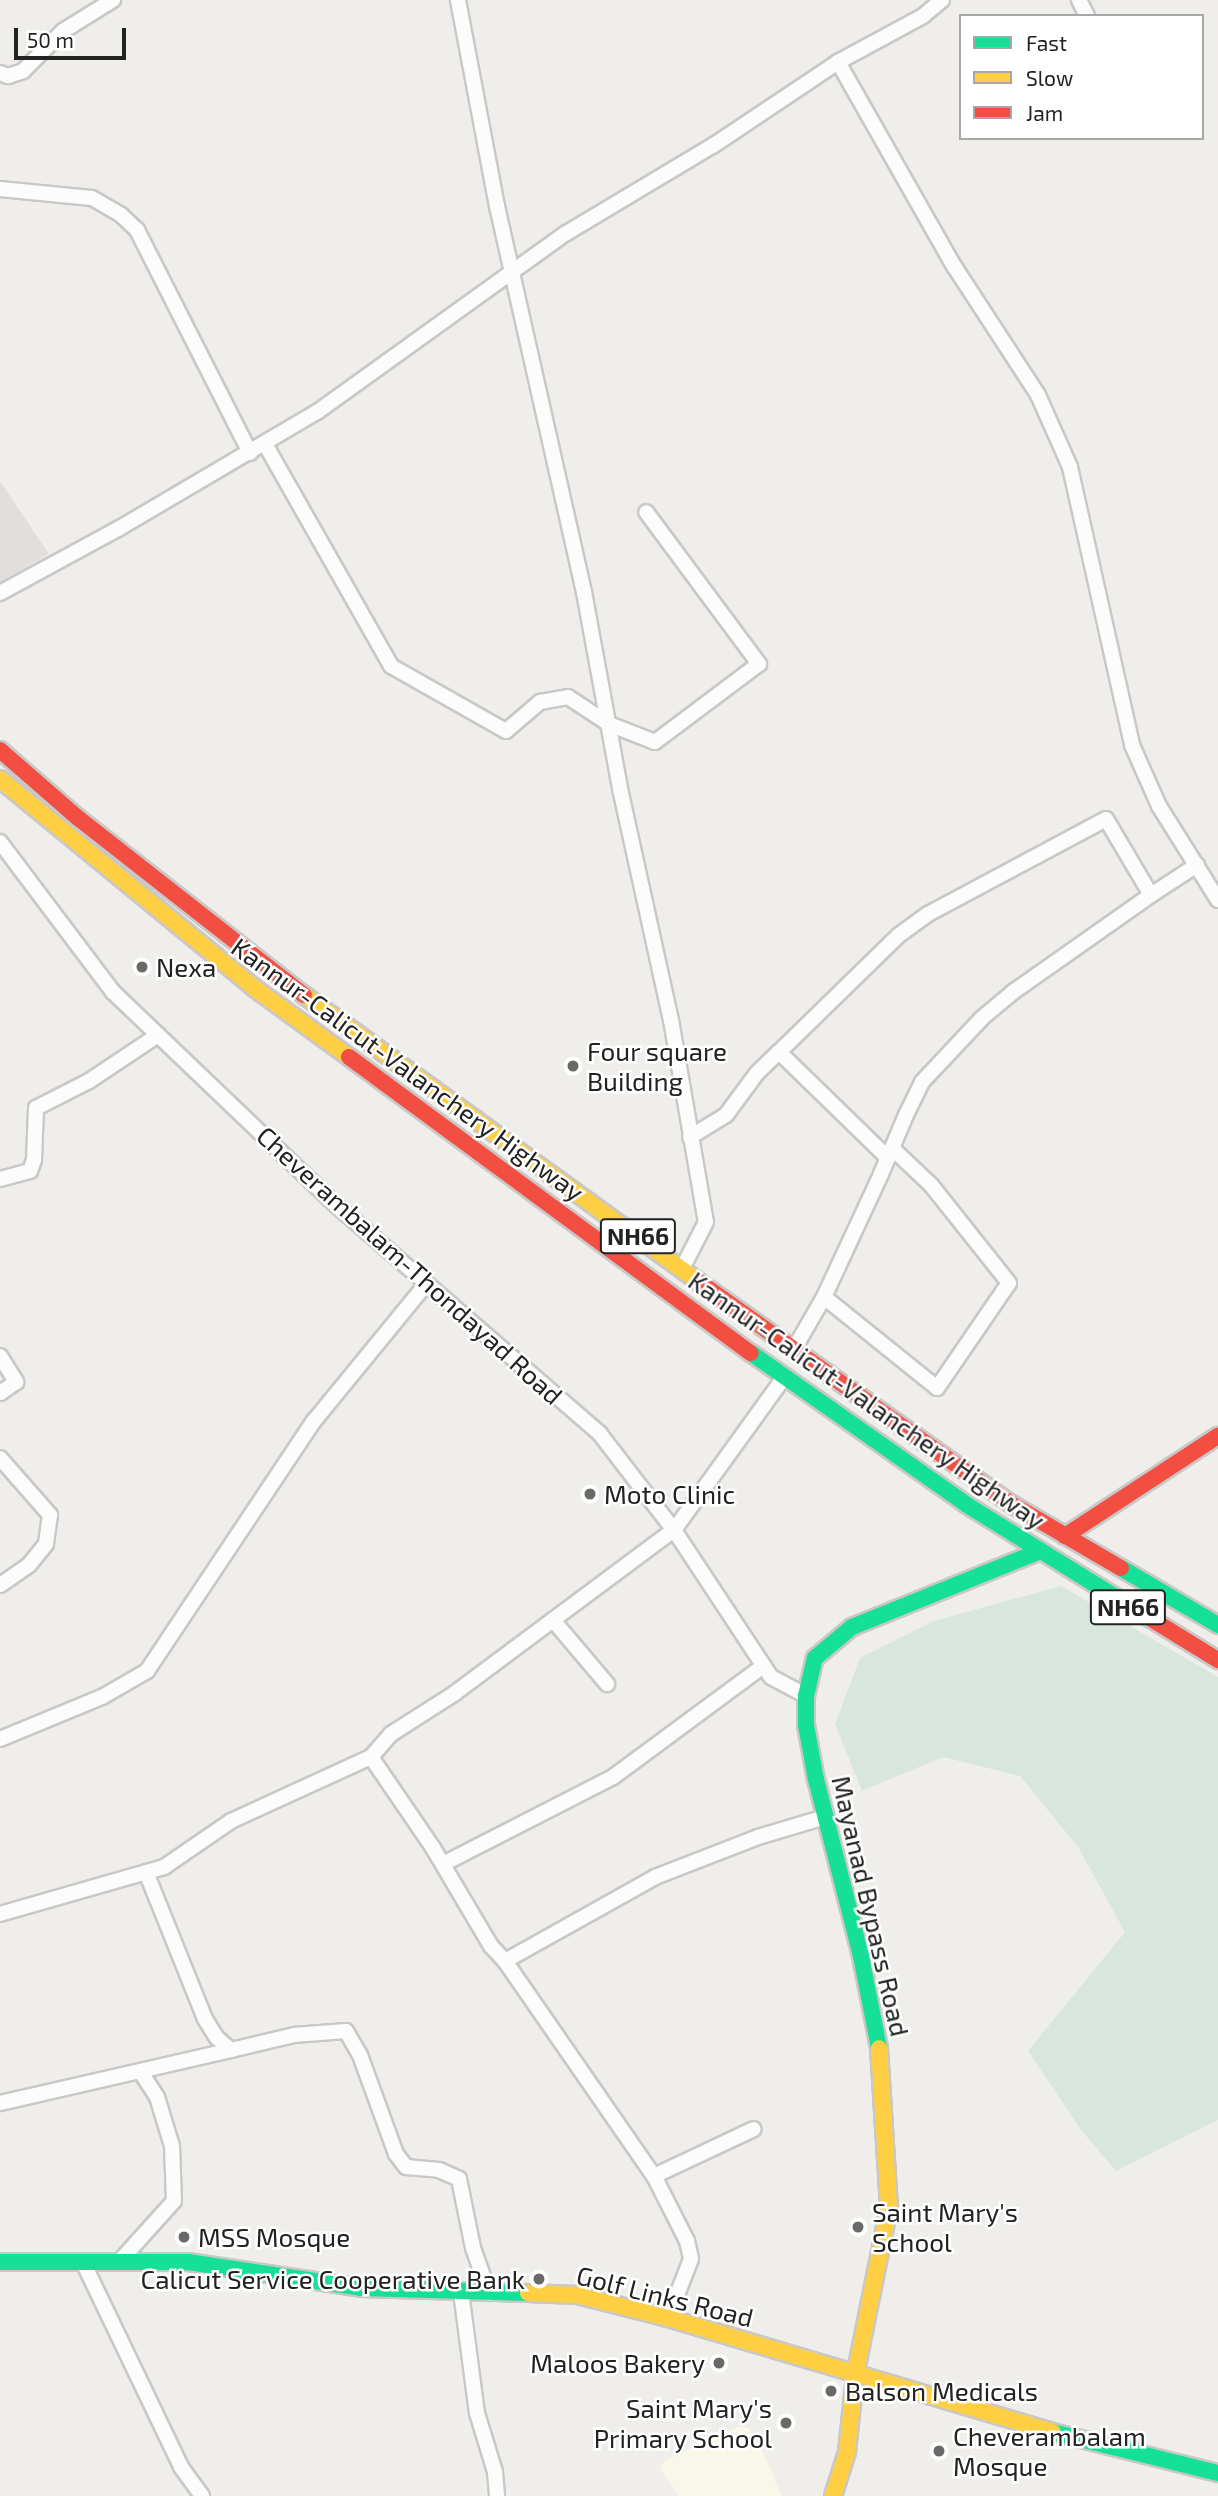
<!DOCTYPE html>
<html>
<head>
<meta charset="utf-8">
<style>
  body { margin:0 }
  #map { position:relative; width:1218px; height:2496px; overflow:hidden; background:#f0eeeb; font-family:"Exo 2",sans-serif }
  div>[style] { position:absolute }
  .education>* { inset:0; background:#f8f7e8 }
  .wetland>* { inset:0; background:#d9e6de }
  .parking>* { inset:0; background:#e0dfde }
  .roads { filter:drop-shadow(2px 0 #c9c8c7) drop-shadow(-2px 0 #c9c8c7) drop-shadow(0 2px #c9c8c7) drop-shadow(0 -2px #c9c8c7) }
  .street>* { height:14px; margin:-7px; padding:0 7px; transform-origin:7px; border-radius:7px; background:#fdfcfc }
  .fast>* { height:16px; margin:-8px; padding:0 8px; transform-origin:8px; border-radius:8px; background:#16e098 }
  .slow>* { height:16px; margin:-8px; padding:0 8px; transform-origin:8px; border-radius:8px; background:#ffcf43 }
  .jam>* { height:16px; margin:-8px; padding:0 8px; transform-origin:8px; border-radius:8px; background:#f24e42 }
  .dots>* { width:19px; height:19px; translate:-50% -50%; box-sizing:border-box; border:4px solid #fff; border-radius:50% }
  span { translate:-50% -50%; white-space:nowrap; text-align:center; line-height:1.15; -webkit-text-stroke:5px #fff; paint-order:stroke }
  .shield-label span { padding:2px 5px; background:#fff; border:2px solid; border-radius:5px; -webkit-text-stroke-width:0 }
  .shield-label { font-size:24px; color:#222; font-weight:700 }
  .poi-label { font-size:26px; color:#222 }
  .left { translate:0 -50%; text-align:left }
  .right { translate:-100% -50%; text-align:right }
  .street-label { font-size:26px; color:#222 }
  .legend { position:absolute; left:959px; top:14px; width:245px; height:126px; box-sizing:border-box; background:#fff; border:2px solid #a7a7a7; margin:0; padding:9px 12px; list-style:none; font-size:21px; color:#222 }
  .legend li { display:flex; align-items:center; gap:14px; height:35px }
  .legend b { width:35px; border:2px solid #a7a7a7 }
  .scale { position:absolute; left:14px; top:28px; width:112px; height:32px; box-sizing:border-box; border:4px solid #222; border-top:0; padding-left:9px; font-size:21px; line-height:24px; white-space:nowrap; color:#222; -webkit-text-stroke:5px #fff; paint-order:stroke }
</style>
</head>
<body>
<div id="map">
  <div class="education">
    <i style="clip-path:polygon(740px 2426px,749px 2428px,762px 2450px,782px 2496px,679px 2496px,660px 2469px,664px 2461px)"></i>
  </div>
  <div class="wetland">
    <i style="clip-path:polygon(1061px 1586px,1218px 1677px,1218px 2120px,1116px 2171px,1081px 2130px,1028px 2051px,1125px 1932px,1078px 1847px,1020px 1776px,943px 1757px,862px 1791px,835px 1724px,860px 1658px,934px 1621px)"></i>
  </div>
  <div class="parking">
    <i style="clip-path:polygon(0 481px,49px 554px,0 582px)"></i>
  </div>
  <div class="roads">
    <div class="street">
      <i style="left:458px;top:0;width:210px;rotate:79.3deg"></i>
      <i style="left:497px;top:206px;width:396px;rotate:77.3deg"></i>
      <i style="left:584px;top:592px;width:204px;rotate:79.6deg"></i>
      <i style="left:621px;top:793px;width:232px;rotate:77.6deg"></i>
      <i style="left:671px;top:1020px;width:205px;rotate:80.2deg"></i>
      <i style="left:706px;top:1222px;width:53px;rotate:117.1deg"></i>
      <i style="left:1079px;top:0;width:18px;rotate:63deg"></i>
      <i style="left:838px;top:62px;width:235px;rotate:60.4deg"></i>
      <i style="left:954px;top:266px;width:154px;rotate:56.9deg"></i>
      <i style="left:1038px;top:395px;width:79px;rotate:66deg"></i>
      <i style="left:1070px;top:467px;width:285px;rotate:77.4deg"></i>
      <i style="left:1132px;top:745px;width:67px;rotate:66.1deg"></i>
      <i style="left:1159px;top:806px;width:111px;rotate:57.9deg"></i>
      <i style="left:0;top:73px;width:9px;rotate:21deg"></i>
      <i style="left:8px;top:76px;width:16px;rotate:-18deg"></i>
      <i style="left:23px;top:71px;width:57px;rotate:-45deg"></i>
      <i style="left:63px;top:31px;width:59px;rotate:-31.8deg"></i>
      <i style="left:0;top:189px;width:92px;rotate:5.6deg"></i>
      <i style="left:92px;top:198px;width:34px;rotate:30deg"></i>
      <i style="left:121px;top:215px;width:22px;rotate:43deg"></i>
      <i style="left:137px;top:230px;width:250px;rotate:63.1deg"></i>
      <i style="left:265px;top:444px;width:255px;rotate:60.4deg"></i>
      <i style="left:391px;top:666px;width:132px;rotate:29.5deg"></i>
      <i style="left:506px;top:731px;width:45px;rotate:-40.5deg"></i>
      <i style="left:540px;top:702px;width:28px;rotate:-10deg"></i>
      <i style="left:568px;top:697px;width:49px;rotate:33.4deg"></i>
      <i style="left:609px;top:724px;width:49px;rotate:21.4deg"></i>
      <i style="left:655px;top:742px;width:130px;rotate:-36.9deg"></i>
      <i style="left:759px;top:664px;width:189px;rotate:-126.6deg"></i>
      <i style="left:0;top:593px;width:134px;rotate:-28.5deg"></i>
      <i style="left:118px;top:529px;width:231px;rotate:-30.5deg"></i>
      <i style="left:317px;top:412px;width:305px;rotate:-35.7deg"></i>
      <i style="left:565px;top:234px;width:174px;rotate:-30.9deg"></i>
      <i style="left:714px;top:145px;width:149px;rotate:-33.8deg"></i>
      <i style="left:838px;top:62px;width:97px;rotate:-28.4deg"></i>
      <i style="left:923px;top:16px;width:25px;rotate:-40deg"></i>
      <i style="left:0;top:842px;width:188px;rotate:53deg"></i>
      <i style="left:113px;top:992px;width:308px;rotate:43.7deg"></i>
      <i style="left:336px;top:1205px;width:349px;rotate:40.9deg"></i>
      <i style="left:600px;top:1434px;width:121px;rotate:52.4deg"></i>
      <i style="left:674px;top:1530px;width:176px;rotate:56.6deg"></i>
      <i style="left:771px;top:1677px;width:40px;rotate:28deg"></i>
      <i style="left:1151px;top:895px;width:55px;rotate:-33.1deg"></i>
      <i style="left:690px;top:1137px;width:42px;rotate:-31.4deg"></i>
      <i style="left:726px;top:1115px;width:52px;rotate:-53.6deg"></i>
      <i style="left:757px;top:1073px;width:30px;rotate:-44deg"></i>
      <i style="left:0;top:1179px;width:31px;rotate:-15deg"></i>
      <i style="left:30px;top:1171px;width:12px;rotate:-70deg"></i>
      <i style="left:34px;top:1160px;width:52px;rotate:-87.8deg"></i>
      <i style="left:36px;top:1108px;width:59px;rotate:-27deg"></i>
      <i style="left:89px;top:1081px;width:83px;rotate:-33.7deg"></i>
      <i style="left:824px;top:1297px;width:145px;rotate:38.8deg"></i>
      <i style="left:937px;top:1388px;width:127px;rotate:-55.6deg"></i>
      <i style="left:1009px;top:1283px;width:125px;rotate:-128.5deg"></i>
      <i style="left:931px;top:1185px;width:54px;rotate:-136.5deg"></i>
      <i style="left:794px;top:1349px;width:60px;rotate:-60deg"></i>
      <i style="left:824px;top:1297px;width:136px;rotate:-65.1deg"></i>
      <i style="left:881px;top:1174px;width:64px;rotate:-67deg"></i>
      <i style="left:906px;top:1115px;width:37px;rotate:-64deg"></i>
      <i style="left:922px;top:1082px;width:88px;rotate:-46.8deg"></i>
      <i style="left:982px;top:1018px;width:40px;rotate:-40deg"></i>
      <i style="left:1013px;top:992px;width:169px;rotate:-35.1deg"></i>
      <i style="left:1151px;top:895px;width:88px;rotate:-120.6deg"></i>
      <i style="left:1106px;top:819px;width:202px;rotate:151.9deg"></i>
      <i style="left:928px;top:914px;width:36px;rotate:144deg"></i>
      <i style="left:899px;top:935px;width:168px;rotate:135.7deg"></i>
      <i style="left:779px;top:1052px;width:152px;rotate:44.2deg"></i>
      <i style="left:0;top:1356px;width:31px;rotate:58deg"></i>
      <i style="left:16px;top:1382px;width:19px;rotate:145deg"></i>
      <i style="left:0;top:1458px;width:76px;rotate:48.7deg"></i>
      <i style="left:50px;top:1515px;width:29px;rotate:98deg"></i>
      <i style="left:46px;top:1544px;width:27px;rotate:129deg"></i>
      <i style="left:29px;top:1565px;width:35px;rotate:145deg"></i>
      <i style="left:553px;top:1620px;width:84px;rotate:49.8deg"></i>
      <i style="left:0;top:1739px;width:110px;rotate:-22.4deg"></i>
      <i style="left:102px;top:1697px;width:52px;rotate:-30deg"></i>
      <i style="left:147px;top:1671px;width:301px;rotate:-56.3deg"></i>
      <i style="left:314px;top:1421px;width:177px;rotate:-50.7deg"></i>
      <i style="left:371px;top:1757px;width:110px;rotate:55.7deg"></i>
      <i style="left:433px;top:1848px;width:114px;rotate:59.4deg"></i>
      <i style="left:491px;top:1946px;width:21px;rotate:47deg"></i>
      <i style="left:505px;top:1961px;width:262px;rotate:55.3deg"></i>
      <i style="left:654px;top:2176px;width:73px;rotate:63.1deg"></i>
      <i style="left:687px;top:2241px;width:18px;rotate:77deg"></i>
      <i style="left:691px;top:2259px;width:63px;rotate:111.3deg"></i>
      <i style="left:443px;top:1864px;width:191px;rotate:-27.1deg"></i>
      <i style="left:613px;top:1777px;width:187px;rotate:-36.5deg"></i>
      <i style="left:146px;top:1872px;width:158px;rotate:68.1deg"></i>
      <i style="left:205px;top:2019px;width:22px;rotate:58deg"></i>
      <i style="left:217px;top:2038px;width:18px;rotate:41deg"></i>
      <i style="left:231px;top:2050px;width:65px;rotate:-13.4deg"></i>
      <i style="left:294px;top:2035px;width:52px;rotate:-4.4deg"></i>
      <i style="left:346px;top:2031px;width:28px;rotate:60deg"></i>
      <i style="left:360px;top:2055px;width:105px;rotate:70deg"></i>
      <i style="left:396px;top:2154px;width:16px;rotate:52deg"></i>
      <i style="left:406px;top:2167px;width:33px;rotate:5deg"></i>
      <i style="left:439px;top:2170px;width:22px;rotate:24deg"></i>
      <i style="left:459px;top:2179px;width:70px;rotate:78.5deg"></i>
      <i style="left:473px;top:2248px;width:48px;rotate:70.4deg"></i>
      <i style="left:0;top:1914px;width:171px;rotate:-16deg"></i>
      <i style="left:164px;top:1867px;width:81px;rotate:-34.5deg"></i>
      <i style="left:231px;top:1821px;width:154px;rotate:-24.6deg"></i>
      <i style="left:371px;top:1757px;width:30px;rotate:-49deg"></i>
      <i style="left:391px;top:1734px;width:76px;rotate:-32.6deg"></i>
      <i style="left:455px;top:1693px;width:273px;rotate:-36.7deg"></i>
      <i style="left:674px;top:1530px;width:190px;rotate:-54.2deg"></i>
      <i style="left:505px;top:1961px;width:172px;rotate:-29.2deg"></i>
      <i style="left:655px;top:1877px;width:110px;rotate:-21.2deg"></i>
      <i style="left:758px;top:1837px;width:70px;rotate:-16.6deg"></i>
      <i style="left:0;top:2103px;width:237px;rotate:-12.9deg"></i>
      <i style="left:654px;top:2176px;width:110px;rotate:-25.2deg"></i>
      <i style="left:83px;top:2262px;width:227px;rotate:64.4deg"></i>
      <i style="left:181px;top:2467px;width:36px;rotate:54deg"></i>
      <i style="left:119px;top:2262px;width:82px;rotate:-48deg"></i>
      <i style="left:174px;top:2201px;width:55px;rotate:-92.1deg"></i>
      <i style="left:172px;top:2146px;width:51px;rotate:-107deg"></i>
      <i style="left:157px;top:2097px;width:31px;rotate:-123deg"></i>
      <i style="left:461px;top:2292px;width:122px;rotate:82.5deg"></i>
      <i style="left:477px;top:2413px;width:62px;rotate:73deg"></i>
      <i style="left:495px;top:2472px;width:24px;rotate:85deg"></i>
    </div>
    <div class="fast">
      <i style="left:751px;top:1353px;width:264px;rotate:35.1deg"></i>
      <i style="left:967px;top:1505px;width:182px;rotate:31.8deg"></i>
      <i style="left:1121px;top:1568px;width:113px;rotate:30.4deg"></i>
      <i style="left:879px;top:2048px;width:94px;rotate:-101.1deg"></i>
      <i style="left:861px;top:1956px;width:182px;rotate:-104.3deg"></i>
      <i style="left:816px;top:1780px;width:56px;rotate:-100.3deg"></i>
      <i style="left:806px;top:1725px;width:29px;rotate:-90deg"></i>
      <i style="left:806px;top:1696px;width:39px;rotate:-77deg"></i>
      <i style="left:815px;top:1658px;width:48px;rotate:-40deg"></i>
      <i style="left:852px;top:1627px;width:203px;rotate:-22deg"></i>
      <i style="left:0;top:2262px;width:188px"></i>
      <i style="left:188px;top:2262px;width:175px;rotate:8.5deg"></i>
      <i style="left:361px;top:2288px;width:167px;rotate:1.7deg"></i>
      <i style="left:1052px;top:2432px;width:171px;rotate:13.9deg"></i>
    </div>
    <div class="slow">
      <i style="left:0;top:779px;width:328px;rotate:39.4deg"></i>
      <i style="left:253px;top:987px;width:119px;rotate:36.1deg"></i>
      <i style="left:304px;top:995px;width:488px;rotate:36deg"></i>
      <i style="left:528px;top:2293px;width:49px;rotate:2.3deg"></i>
      <i style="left:577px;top:2295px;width:94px;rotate:14.2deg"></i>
      <i style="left:668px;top:2318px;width:401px;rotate:16.5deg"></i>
      <i style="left:833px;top:2496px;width:46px;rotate:-72.3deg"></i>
      <i style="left:847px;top:2452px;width:76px;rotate:-84deg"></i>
      <i style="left:855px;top:2376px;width:172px;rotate:-78.6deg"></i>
      <i style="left:889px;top:2207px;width:159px;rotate:-93.6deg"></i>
    </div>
    <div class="jam">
      <i style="left:0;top:750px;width:103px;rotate:41.1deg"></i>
      <i style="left:78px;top:818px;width:287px;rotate:38.1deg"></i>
      <i style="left:349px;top:1057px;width:499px;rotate:36.4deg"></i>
      <i style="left:699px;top:1282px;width:385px;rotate:35.4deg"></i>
      <i style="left:1013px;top:1505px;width:125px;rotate:30.3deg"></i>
      <i style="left:1065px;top:1536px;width:183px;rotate:-33.2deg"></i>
      <i style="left:1122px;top:1601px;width:113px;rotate:31.6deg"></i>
    </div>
  </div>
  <div class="dots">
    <i style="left:142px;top:967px;background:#6a6968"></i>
    <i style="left:573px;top:1066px;background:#6a6968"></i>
    <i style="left:590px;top:1494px;background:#6a6968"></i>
    <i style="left:858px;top:2227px;background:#6a6968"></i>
    <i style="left:184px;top:2237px;background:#6a6968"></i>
    <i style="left:539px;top:2279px;background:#6a6968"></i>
    <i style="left:719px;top:2363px;background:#6a6968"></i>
    <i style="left:831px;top:2391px;background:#6a6968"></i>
    <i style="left:786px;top:2423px;background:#6a6968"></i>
    <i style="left:939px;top:2451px;background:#6a6968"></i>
  </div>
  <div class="shield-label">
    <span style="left:638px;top:1236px">NH66</span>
    <span style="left:1128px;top:1607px">NH66</span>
  </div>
  <div class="poi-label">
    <span class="left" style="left:156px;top:967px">Nexa</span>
    <span class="left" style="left:587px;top:1066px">Four square<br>Building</span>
    <span class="left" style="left:604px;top:1494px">Moto Clinic</span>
    <span class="left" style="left:872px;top:2227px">Saint Mary's<br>School</span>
    <span class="left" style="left:198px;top:2237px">MSS Mosque</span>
    <span class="right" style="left:525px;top:2279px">Calicut Service Cooperative Bank</span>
    <span class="right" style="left:705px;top:2363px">Maloos Bakery</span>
    <span class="left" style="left:845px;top:2391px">Balson Medicals</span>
    <span class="right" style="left:772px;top:2423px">Saint Mary's<br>Primary School</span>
    <span class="left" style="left:953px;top:2451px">Cheverambalam<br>Mosque</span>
  </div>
  <div class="street-label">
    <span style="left:408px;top:1069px;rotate:36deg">Kannur-Calicut-Valanchery Highway</span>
    <span style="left:410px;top:1265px;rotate:42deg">Cheverambalam-Thondayad Road</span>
    <span style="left:867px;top:1400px;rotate:35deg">Kannur-Calicut-Valanchery Highway</span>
    <span style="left:871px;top:1906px;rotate:77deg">Mayanad Bypass Road</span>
    <span style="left:665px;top:2296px;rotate:14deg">Golf Links Road</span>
  </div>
  <ul class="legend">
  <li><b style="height:9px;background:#16e098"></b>Fast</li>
  <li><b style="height:9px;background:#ffcf43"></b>Slow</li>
  <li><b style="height:9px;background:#f24e42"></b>Jam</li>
  </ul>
  <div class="scale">50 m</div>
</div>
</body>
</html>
